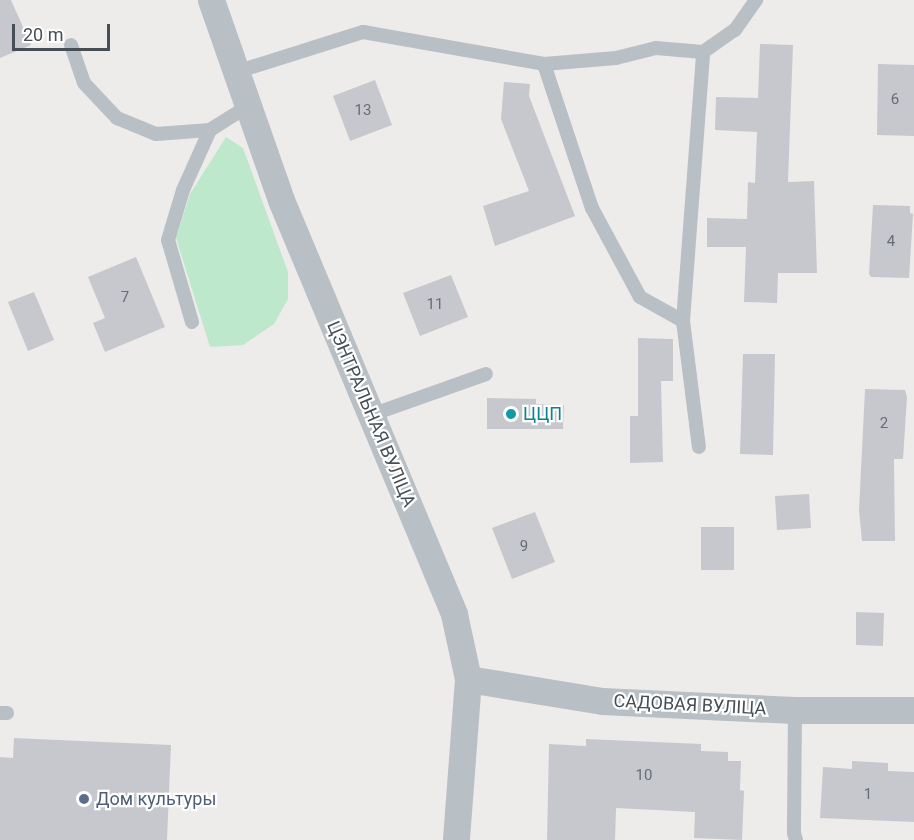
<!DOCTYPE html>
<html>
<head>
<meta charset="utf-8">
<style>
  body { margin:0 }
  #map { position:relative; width:914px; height:840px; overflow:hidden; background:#eeebeb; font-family:Roboto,sans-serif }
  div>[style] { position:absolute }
  .green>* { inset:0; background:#bee8cb }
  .building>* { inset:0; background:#c6c8ce }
  .service>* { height:14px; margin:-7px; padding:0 7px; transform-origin:7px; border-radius:7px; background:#b8c0c6 }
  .minor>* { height:27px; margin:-13.5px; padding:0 13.5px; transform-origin:13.5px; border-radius:13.5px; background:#b8c0c6 }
  .dots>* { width:16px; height:16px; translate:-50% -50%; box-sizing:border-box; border:3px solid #fff; border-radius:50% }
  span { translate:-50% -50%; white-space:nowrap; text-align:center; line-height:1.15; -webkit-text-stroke:4.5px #fff; paint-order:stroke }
  .number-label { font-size:15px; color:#666d74 }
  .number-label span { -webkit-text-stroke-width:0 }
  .street-label { font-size:18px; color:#464f56 }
  .culture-label { font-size:18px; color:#0d838f }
  .left { translate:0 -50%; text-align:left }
  .service-label { font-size:18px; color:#4e5e75 }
  .scale { position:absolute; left:12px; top:24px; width:98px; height:27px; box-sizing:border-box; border:3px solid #464f56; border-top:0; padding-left:8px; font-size:18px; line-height:21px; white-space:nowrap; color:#464f56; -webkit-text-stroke:4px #fff; paint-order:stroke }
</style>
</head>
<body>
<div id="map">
  <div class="green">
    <i style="clip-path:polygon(226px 137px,243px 148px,288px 272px,288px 299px,274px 324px,243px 345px,210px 347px,176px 238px,190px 194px)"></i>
  </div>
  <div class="building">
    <i style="clip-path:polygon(0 0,11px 0,31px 45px,0 58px)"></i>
    <i style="clip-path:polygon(760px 44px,793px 45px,788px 182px,814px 181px,817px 273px,778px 273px,777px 303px,744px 302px,746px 247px,707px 247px,707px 218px,747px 219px,748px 182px,755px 183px,757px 132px,715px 130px,716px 97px,758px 98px)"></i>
    <i style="clip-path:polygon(878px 64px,914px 65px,914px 136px,877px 135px)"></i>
    <i style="clip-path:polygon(375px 80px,392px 125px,350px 141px,333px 96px)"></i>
    <i style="clip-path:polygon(504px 82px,530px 84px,529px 96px,575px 216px,495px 246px,483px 206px,529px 191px,501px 119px)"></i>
    <i style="clip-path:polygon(873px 205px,910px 206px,910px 213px,913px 214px,909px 278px,871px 277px,869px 274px)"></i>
    <i style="clip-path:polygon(136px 257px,165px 327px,105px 352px,93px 323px,105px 318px,88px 277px)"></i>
    <i style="clip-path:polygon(451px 275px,468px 317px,420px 336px,403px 293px)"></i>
    <i style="clip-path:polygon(34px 292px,54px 340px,28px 351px,8px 302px)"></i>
    <i style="clip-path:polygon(638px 338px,673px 339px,673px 381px,661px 381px,663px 462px,630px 463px,630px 416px,638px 416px)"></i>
    <i style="clip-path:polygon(743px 354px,775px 354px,773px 455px,740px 454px)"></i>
    <i style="clip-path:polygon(865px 389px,905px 390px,907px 397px,903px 459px,894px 459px,895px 541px,862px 541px,859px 510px)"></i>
    <i style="clip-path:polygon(487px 398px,536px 399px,536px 404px,564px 405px,563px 429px,487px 429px)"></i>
    <i style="clip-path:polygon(809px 494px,811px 528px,777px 530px,775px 496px)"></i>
    <i style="clip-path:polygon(535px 512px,555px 562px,512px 579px,492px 528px)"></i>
    <i style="clip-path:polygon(701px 527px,734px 527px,734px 570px,701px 570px)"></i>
    <i style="clip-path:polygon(856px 612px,884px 613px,883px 646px,856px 645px)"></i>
    <i style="clip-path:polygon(14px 738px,171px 745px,167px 840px,0 840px,0 757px,13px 758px)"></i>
    <i style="clip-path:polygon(586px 739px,701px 744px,701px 751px,728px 752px,728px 761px,741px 761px,740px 790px,744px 791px,742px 840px,694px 838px,695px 812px,616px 808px,615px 840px,547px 840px,549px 744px,586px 746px)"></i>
    <i style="clip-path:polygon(852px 761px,888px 763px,888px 771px,914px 772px,914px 822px,820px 818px,823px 767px,852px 769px)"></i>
  </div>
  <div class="service">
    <i style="left:71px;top:45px;width:40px;rotate:71.1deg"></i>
    <i style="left:84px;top:83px;width:48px;rotate:46.7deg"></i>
    <i style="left:117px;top:118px;width:42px;rotate:22.3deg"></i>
    <i style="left:156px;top:134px;width:54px;rotate:-4.2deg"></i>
    <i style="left:210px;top:130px;width:45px;rotate:-32.3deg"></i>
    <i style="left:544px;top:64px;width:152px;rotate:71.6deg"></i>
    <i style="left:592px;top:208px;width:101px;rotate:61.7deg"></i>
    <i style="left:640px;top:297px;width:49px;rotate:29.2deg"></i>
    <i style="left:683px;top:321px;width:127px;rotate:82.8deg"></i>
    <i style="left:236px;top:72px;width:133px;rotate:-17.5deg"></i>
    <i style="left:363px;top:32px;width:184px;rotate:10deg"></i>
    <i style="left:544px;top:64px;width:72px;rotate:-4.8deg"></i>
    <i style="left:616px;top:58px;width:41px;rotate:-14deg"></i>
    <i style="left:656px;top:48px;width:47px;rotate:4.9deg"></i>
    <i style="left:683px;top:321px;width:270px;rotate:-85.7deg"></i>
    <i style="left:703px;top:52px;width:39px;rotate:-35deg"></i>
    <i style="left:735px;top:30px;width:37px;rotate:-55deg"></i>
    <i style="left:192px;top:322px;width:85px;rotate:-106.3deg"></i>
    <i style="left:168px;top:240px;width:52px;rotate:-73.3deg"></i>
    <i style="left:183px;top:190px;width:66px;rotate:-65.8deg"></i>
    <i style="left:371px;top:415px;width:122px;rotate:-19.6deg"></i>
    <i style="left:795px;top:710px;width:123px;rotate:90.5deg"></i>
    <i style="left:794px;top:833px;width:7px;rotate:74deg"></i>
    <i style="left:0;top:713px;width:7px"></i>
  </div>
  <div class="minor">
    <i style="left:211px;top:0;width:212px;rotate:70.7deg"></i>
    <i style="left:281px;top:200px;width:449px;rotate:67.3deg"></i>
    <i style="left:454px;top:614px;width:66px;rotate:77.8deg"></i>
    <i style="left:468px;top:679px;width:161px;rotate:94.3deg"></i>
    <i style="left:468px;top:679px;width:136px;rotate:9.3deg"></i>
    <i style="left:602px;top:701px;width:193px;rotate:2.7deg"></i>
    <i style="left:795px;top:710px;width:119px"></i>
  </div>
  <div class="dots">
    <i style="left:511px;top:414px;background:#0f9aa8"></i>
    <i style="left:84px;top:799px;background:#5c6f8a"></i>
  </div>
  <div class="number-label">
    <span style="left:895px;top:100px">6</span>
    <span style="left:363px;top:111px">13</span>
    <span style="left:891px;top:242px">4</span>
    <span style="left:125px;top:298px">7</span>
    <span style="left:435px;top:305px">11</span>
    <span style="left:884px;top:424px">2</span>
    <span style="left:524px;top:547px">9</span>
    <span style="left:644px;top:776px">10</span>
    <span style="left:868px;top:795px">1</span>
  </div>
  <div class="street-label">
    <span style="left:371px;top:414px;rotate:67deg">ЦЭНТРАЛЬНАЯ ВУЛІЦА</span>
    <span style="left:690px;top:705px;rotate:3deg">САДОВАЯ ВУЛІЦА</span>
  </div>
  <div class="culture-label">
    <span class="left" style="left:523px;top:414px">ЦЦП</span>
  </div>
  <div class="service-label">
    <span class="left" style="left:96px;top:799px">Дом культуры</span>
  </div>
  <div class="scale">20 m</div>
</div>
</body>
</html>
